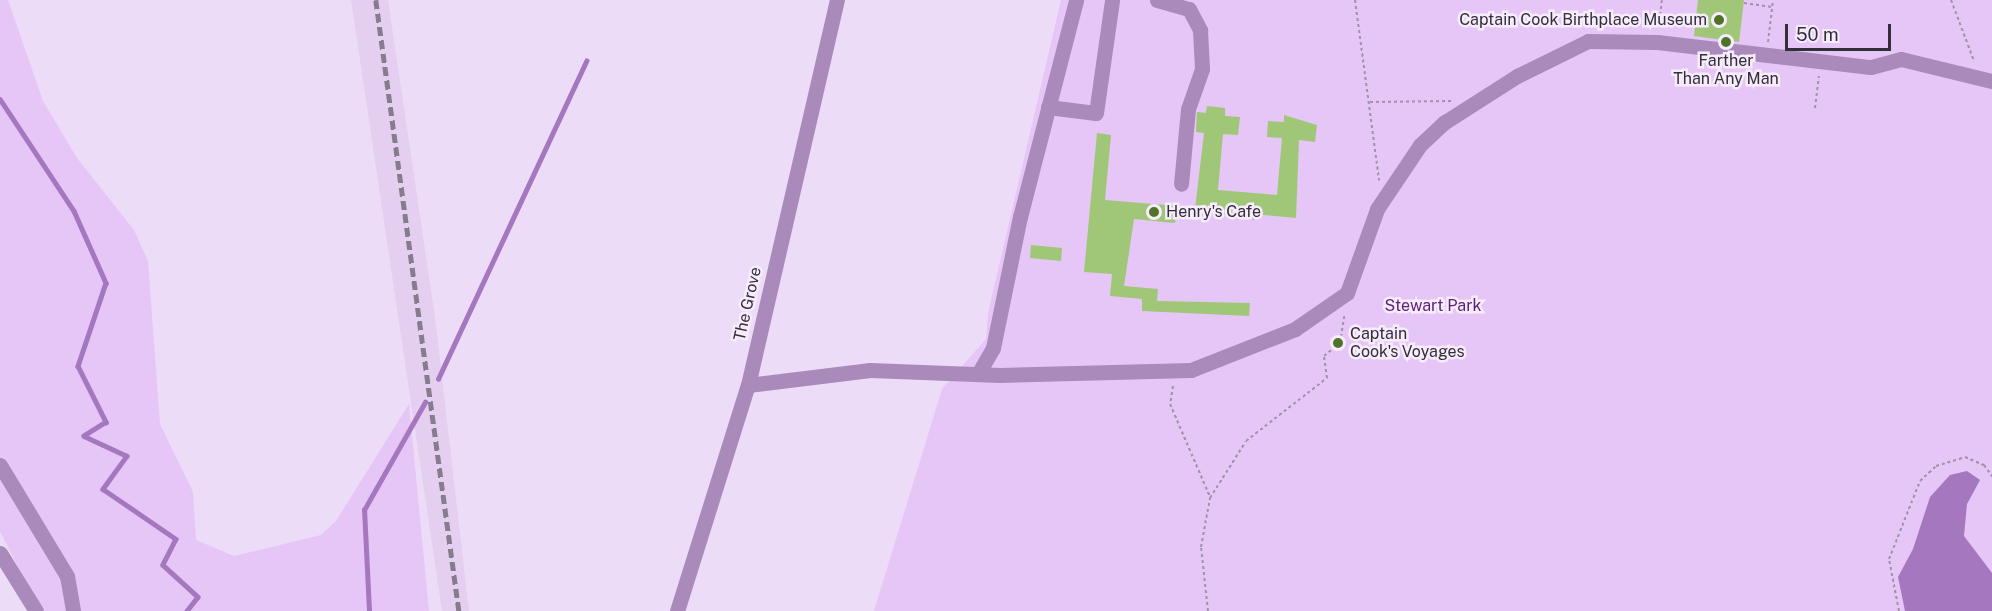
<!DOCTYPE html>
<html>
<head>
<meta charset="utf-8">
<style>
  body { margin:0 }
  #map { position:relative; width:1992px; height:611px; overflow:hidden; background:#eddcf7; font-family:"Public Sans",sans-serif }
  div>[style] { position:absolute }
  .built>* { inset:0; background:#e4cff0 }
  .green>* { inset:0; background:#e5c6f6 }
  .water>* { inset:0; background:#a577be }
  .stream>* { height:4.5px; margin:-2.25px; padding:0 2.25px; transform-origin:2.25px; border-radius:2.25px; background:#a577be }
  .building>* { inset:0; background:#9fc777 }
  .path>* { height:2px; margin-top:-1px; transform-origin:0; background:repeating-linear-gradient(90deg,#a093a7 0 3px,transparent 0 6px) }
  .minor>* { height:15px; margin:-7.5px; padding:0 7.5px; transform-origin:7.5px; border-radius:7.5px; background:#a98aba }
  .rail>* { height:4.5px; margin-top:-2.25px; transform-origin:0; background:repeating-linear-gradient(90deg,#867c8d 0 9px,transparent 0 13.5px) }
  .dots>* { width:16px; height:16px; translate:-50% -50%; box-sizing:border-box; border:3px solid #f6ecfc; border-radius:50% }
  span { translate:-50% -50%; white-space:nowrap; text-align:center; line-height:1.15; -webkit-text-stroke:5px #f6ecfc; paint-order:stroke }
  .poi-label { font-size:16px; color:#342e38 }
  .right { translate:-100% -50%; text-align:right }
  .left { translate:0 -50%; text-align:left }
  .street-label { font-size:16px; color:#342e38 }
  .park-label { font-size:16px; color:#5c2177 }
  .scale { position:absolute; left:1785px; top:24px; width:106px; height:27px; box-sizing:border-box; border:3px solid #342e38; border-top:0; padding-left:8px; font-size:18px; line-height:21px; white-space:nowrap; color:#342e38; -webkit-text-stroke:4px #f6ecfc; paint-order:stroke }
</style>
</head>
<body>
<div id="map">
  <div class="built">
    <i style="clip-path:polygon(351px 0,388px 0,435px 317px,469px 611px,442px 611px)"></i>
  </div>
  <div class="green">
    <i style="clip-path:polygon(0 0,8px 0,43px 101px,77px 158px,134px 230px,148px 261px,160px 424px,193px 492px,196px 540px,234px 556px,321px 535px,336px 521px,409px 404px,429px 611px,40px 611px,0 531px)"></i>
    <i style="clip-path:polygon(1061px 0,1992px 0,1992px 611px,874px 611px,942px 389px,986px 339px,988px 313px)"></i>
  </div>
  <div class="water">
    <i style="clip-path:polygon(1967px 471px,1980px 480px,1967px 504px,1964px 536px,1992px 573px,1992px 611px,1905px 611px,1898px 577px,1913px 549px,1930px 497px,1950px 475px)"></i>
  </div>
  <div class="stream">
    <i style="left:0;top:99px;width:134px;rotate:56.5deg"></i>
    <i style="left:74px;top:211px;width:79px;rotate:66deg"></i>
    <i style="left:106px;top:283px;width:88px;rotate:108.6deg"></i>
    <i style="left:78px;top:366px;width:63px;rotate:63.4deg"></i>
    <i style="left:106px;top:422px;width:26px;rotate:148deg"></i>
    <i style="left:84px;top:436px;width:47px;rotate:24.9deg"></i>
    <i style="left:127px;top:456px;width:41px;rotate:126deg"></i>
    <i style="left:103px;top:489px;width:88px;rotate:34.4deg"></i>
    <i style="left:176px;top:539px;width:29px;rotate:117deg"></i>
    <i style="left:163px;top:565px;width:47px;rotate:42.4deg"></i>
    <i style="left:198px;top:597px;width:18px;rotate:128deg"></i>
    <i style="left:438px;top:379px;width:351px;rotate:-65deg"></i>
    <i style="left:369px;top:611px;width:101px;rotate:-92.8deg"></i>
    <i style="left:364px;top:510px;width:124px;rotate:-60.5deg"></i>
  </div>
  <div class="building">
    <i style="clip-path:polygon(1698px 0,1744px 0,1739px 42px,1694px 36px)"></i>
    <i style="clip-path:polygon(1207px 106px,1225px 108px,1225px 116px,1240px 117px,1238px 135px,1223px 134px,1218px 190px,1277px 195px,1282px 138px,1267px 137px,1268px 121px,1284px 122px,1284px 115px,1317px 125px,1315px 142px,1299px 140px,1296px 218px,1254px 214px,1254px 220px,1195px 209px,1204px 133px,1196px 132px,1197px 112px,1206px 113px)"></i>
    <i style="clip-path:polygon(1097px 133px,1111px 135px,1105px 200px,1177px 206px,1175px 223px,1134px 219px,1124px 286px,1158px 289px,1157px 301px,1250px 303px,1249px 316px,1142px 311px,1142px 299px,1110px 296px,1112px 274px,1084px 272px)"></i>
    <i style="clip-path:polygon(1031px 245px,1062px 248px,1061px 261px,1030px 258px)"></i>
  </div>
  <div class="path">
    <i style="left:1355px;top:0;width:182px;rotate:82.4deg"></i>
    <i style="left:1951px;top:0;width:65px;rotate:69.3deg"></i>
    <i style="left:1744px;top:3px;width:28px;rotate:8deg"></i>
    <i style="left:1659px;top:27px;width:27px;rotate:-84deg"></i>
    <i style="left:1768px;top:42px;width:42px;rotate:-83.2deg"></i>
    <i style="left:1370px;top:102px;width:81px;rotate:-0.7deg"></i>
    <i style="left:1815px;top:108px;width:32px;rotate:-83deg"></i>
    <i style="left:1173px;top:386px;width:18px;rotate:99deg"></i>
    <i style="left:1170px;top:404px;width:101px;rotate:66.7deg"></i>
    <i style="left:1208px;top:611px;width:64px;rotate:-96.2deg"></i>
    <i style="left:1201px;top:547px;width:50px;rotate:-79.6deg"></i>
    <i style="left:1210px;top:498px;width:67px;rotate:-57.7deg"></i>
    <i style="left:1246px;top:441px;width:103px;rotate:-37.9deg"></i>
    <i style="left:1327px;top:378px;width:22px;rotate:-98deg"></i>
    <i style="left:1324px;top:356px;width:21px;rotate:-39deg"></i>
    <i style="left:1340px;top:343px;width:30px;rotate:-81deg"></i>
    <i style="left:1899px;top:611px;width:53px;rotate:-100.9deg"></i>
    <i style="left:1889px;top:559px;width:84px;rotate:-68.3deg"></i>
    <i style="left:1920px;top:481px;width:22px;rotate:-43deg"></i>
    <i style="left:1936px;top:466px;width:30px;rotate:-17deg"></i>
    <i style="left:1965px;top:457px;width:21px;rotate:23deg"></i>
    <i style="left:1984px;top:465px;width:14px;rotate:54deg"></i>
  </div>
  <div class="minor">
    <i style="left:1157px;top:0;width:33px;rotate:16deg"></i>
    <i style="left:1189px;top:9px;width:24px;rotate:62deg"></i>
    <i style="left:1200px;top:30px;width:39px;rotate:87deg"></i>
    <i style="left:1202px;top:69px;width:42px;rotate:109.3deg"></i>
    <i style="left:1188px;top:109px;width:75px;rotate:95.3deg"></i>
    <i style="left:1048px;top:107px;width:48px;rotate:7.1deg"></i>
    <i style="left:1096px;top:113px;width:114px;rotate:-81.9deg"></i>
    <i style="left:978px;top:374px;width:30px;rotate:-60deg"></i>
    <i style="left:993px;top:348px;width:134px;rotate:-78.4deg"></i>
    <i style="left:1020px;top:217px;width:224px;rotate:-75.5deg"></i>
    <i style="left:748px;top:385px;width:123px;rotate:-7deg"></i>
    <i style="left:870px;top:370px;width:130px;rotate:2.2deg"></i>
    <i style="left:1000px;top:375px;width:191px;rotate:-1.5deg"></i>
    <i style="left:1191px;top:370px;width:112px;rotate:-21.5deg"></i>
    <i style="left:1295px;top:329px;width:63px;rotate:-34.7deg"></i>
    <i style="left:1347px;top:293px;width:89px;rotate:-70.3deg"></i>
    <i style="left:1377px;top:209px;width:77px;rotate:-56.1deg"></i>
    <i style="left:1420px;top:145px;width:34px;rotate:-43deg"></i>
    <i style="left:1445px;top:122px;width:85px;rotate:-32.6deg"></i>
    <i style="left:1517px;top:76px;width:79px;rotate:-26.2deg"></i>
    <i style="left:1588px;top:41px;width:69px;rotate:0.8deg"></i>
    <i style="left:1657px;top:42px;width:215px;rotate:6.7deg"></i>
    <i style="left:1871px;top:67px;width:31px;rotate:-15deg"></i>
    <i style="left:1901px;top:59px;width:94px;rotate:13.6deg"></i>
    <i style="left:0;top:465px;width:130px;rotate:58.9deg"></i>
    <i style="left:67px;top:576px;width:36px;rotate:80deg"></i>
    <i style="left:0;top:553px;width:68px;rotate:58.2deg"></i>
    <i style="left:677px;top:611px;width:237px;rotate:-72.6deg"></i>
    <i style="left:748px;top:385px;width:395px;rotate:-77deg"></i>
  </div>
  <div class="rail">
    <i style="left:376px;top:0;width:617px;rotate:82.26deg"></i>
  </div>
  <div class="dots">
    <i style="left:1719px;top:20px;background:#517229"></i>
    <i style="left:1726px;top:42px;background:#517229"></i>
    <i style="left:1154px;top:212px;background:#517229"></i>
    <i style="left:1338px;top:343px;background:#517229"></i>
  </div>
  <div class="poi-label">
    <span class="right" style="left:1707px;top:20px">Captain Cook Birthplace Museum</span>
    <span style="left:1726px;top:70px">Farther<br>Than Any Man</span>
    <span class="left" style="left:1166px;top:212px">Henry's Cafe</span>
    <span class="left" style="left:1350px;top:343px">Captain<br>Cook's Voyages</span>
  </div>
  <div class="street-label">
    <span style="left:748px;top:304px;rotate:-77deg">The Grove</span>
  </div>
  <div class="park-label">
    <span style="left:1433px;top:306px">Stewart Park</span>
  </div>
  <div class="scale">50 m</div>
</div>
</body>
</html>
